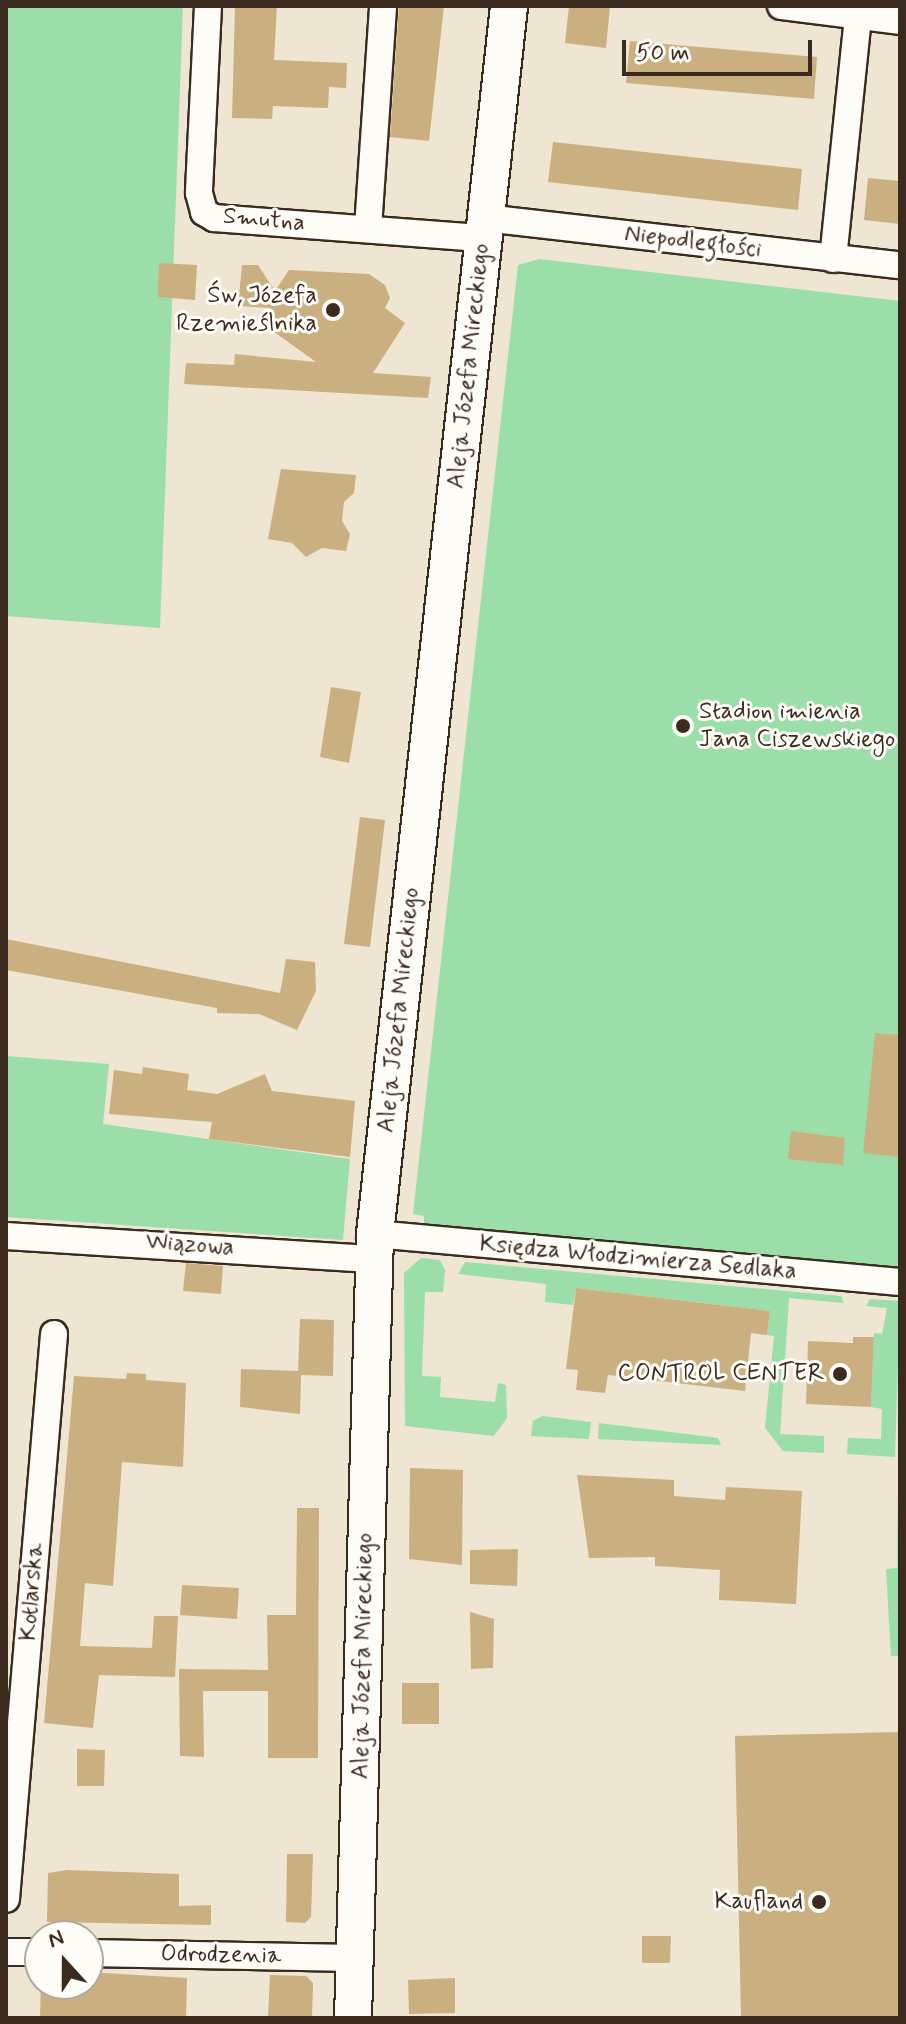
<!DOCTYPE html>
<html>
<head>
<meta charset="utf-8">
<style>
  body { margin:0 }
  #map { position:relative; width:906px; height:2024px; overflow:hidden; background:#eee5d3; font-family:Mynerve,sans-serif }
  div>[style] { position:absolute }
  .green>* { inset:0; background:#9bdea9 }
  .building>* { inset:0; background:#cab080 }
  .roads { filter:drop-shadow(2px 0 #3b2a1e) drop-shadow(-2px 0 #3b2a1e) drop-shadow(0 2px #3b2a1e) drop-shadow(0 -2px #3b2a1e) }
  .street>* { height:26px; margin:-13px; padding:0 13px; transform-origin:13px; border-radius:13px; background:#fdfcf7 }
  .secondary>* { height:36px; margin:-18px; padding:0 18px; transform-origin:18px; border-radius:18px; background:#fdfcf7 }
  .dots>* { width:22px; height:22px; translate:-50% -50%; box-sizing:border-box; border:4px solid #fdfcf7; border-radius:50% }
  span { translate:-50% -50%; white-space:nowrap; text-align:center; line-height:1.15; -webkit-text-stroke:6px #fdfcf7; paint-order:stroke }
  .street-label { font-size:24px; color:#3b2a1e }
  .poi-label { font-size:24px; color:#3b2a1e }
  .right { translate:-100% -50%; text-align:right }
  .left { translate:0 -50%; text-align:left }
  .frame { position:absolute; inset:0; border:8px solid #3b2a1e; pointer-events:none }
  .north { position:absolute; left:24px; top:1920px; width:80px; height:80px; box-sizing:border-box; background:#fdfcf7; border:2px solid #afa8a0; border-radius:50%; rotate:339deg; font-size:22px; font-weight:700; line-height:32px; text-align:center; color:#3b2a1e }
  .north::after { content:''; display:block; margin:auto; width:28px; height:36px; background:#3b2a1e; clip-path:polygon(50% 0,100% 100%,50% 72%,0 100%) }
  .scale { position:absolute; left:622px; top:40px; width:190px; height:36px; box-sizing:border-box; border:4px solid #3b2a1e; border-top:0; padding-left:10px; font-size:24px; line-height:28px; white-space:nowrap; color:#3b2a1e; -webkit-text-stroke:6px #fdfcf7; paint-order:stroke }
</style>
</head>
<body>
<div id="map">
  <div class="green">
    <i style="clip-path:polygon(6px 6px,183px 6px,160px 628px,6px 616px)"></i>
    <i style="clip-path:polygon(539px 259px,900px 301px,900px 1271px,424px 1228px,424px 1216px,413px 1214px,518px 265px)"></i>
    <i style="clip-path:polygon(6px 1056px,109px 1064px,103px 1124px,350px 1159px,343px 1240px,6px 1217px)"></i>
    <i style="clip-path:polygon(421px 1258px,440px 1260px,445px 1270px,443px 1292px,425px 1292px,422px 1376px,441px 1377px,440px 1397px,495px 1402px,498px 1383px,506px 1385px,507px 1418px,494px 1436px,405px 1426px,404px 1273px)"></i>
    <i style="clip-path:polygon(465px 1262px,841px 1296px,844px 1303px,789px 1298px,780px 1434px,824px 1436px,824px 1453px,783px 1451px,765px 1428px,774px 1336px,767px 1335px,770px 1311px,576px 1288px,573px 1305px,545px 1302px,546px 1284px,458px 1274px)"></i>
    <i style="clip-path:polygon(870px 1299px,900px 1301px,895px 1457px,847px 1454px,848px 1438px,881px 1439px,882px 1409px,871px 1407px,874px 1333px,882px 1334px,887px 1308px,866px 1306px)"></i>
    <i style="clip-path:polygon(542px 1416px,591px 1422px,589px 1439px,531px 1436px,533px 1421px)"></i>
    <i style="clip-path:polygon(599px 1423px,718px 1438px,721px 1445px,598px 1439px)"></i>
    <i style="clip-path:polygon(897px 1490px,900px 1656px,891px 1656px,886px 1569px,897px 1568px)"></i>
  </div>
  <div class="building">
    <i style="clip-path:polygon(235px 6px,277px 6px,274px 60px,347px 63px,346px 88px,329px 87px,328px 108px,273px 106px,272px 119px,232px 118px)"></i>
    <i style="clip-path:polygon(399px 6px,444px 6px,429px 141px,390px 137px)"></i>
    <i style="clip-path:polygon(569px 6px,610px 6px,606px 48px,565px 43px)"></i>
    <i style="clip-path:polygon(630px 41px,817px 57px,814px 99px,626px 83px)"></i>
    <i style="clip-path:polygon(553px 142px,802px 169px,798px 210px,548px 182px)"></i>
    <i style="clip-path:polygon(868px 178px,900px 181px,900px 224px,864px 220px)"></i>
    <i style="clip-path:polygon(159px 263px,197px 265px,195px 300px,158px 297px)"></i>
    <i style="clip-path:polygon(242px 265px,258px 265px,275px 291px,289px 270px,369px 274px,385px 285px,390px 298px,385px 308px,405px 323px,373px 373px,431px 377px,428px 398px,184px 384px,186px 363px,234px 365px,235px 354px,316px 362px,263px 324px,271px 308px,238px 306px)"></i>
    <i style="clip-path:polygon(281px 469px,356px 475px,354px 493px,344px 502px,342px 521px,350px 534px,346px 551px,322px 548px,306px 557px,292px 543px,268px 539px)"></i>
    <i style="clip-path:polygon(331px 687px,361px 692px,349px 763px,320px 757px)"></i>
    <i style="clip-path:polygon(360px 817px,385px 820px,370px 947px,344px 944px)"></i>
    <i style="clip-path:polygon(6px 939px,280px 993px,286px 959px,315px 962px,316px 991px,297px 1030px,259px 1014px,217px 1013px,217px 1008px,6px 970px)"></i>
    <i style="clip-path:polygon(875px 1033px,900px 1035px,900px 1157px,863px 1153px)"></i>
    <i style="clip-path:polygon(143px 1067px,189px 1074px,187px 1090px,217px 1094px,265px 1074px,272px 1091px,355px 1101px,350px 1157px,209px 1139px,212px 1122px,109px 1114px,114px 1070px,142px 1074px)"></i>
    <i style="clip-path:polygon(791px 1131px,845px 1138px,843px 1165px,788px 1159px)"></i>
    <i style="clip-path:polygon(186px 1263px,223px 1266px,221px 1294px,183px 1291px)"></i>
    <i style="clip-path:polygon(576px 1288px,770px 1311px,767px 1335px,751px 1333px,745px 1391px,608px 1375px,605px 1393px,576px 1390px,578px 1370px,566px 1369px)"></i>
    <i style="clip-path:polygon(300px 1319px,334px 1320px,333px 1376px,301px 1375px,300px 1414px,240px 1407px,241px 1369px,298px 1371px)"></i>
    <i style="clip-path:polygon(853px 1337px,874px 1337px,871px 1407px,806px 1404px,808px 1341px,853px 1343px)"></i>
    <i style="clip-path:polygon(127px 1373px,146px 1374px,146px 1380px,186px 1383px,183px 1467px,122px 1462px,113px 1586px,85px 1583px,80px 1646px,152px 1648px,154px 1616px,178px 1616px,175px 1677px,99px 1675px,93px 1728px,44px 1723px,74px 1376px,126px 1379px)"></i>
    <i style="clip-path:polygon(410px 1468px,463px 1470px,462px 1565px,409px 1559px)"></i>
    <i style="clip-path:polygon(577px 1475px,674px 1480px,674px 1496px,725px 1500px,726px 1487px,802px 1491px,796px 1604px,719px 1600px,720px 1570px,655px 1566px,655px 1557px,589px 1558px)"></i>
    <i style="clip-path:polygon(297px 1508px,319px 1508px,318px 1758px,268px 1758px,268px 1691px,203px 1691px,204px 1757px,180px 1756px,179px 1669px,268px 1670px,267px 1615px,296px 1615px)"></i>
    <i style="clip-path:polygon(518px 1549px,517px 1586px,470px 1584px,470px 1550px)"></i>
    <i style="clip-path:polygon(182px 1585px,239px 1588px,237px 1619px,180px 1615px)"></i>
    <i style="clip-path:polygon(470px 1612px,494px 1619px,493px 1668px,471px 1669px)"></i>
    <i style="clip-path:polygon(402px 1683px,439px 1683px,439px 1724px,402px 1724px)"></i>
    <i style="clip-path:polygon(900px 1732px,900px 2018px,741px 2018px,735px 1736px)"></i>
    <i style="clip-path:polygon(77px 1749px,105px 1750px,104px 1786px,77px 1786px)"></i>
    <i style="clip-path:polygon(287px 1854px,313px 1854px,311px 1917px,305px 1923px,286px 1922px)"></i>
    <i style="clip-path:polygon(67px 1870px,179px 1874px,179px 1906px,211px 1905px,211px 1925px,47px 1922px,48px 1873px)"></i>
    <i style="clip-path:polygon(642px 1936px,671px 1936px,670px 1963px,642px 1963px)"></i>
    <i style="clip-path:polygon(88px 1972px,187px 1978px,186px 2018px,40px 2016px,41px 1984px,88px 1984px)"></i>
    <i style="clip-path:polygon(270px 1975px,306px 1976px,313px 1983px,312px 2018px,268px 2018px)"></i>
    <i style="clip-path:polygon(455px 1978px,455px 2013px,409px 2014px,408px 1980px)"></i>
  </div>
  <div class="roads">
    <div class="street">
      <i style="left:208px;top:6px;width:187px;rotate:92.8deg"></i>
      <i style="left:199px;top:193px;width:20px;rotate:75deg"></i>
      <i style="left:204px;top:212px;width:12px;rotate:31deg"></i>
      <i style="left:214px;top:218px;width:270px;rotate:4.3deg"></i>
      <i style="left:781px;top:6px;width:120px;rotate:7.2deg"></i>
      <i style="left:485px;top:218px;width:418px;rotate:6.5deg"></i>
      <i style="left:368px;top:228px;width:223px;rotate:-86.1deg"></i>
      <i style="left:833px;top:259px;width:254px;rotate:-84.1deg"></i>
      <i style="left:375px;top:1234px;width:527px;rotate:5.22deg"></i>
      <i style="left:6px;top:1236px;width:369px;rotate:3.6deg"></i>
      <i style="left:6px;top:1899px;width:567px;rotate:-85.14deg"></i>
      <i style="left:6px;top:1952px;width:34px"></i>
      <i style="left:88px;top:1953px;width:266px;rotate:1.1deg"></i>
    </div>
    <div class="secondary">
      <i style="left:353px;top:2018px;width:784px;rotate:-88.39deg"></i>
      <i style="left:375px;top:1234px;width:1235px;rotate:-83.77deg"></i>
    </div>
  </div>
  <div class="dots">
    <i style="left:333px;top:310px;background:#3b2a1e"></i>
    <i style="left:683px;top:726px;background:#3b2a1e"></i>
    <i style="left:840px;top:1374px;background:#3b2a1e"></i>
    <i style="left:819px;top:1902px;background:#3b2a1e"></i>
  </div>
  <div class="street-label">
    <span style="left:264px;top:220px;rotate:5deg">Smutna</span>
    <span style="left:693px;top:242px;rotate:7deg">Niepodległości</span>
    <span style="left:469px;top:366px;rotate:-84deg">Aleja Józefa Mireckiego</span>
    <span style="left:399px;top:1010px;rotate:-84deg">Aleja Józefa Mireckiego</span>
    <span style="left:190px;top:1245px;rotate:4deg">Wiązowa</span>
    <span style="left:638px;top:1258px;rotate:5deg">Księdza Włodzimierza Sedlaka</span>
    <span style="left:32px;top:1592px;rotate:-86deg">Kotlarska</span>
    <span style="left:363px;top:1656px;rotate:-89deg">Aleja Józefa Mireckiego</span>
    <span style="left:221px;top:1955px;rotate:1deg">Odrodzenia</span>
  </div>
  <div class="poi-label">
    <span class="right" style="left:317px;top:310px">Św, Józefa<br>Rzemieślnika</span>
    <span class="left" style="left:699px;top:726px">Stadion imienia<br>Jana Ciszewskiego</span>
    <span class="right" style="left:824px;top:1374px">CONTROL CENTER</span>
    <span class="right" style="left:803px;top:1902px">Kaufland</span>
  </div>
  <div class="frame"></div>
  <div class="north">N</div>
  <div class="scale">50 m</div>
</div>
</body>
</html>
